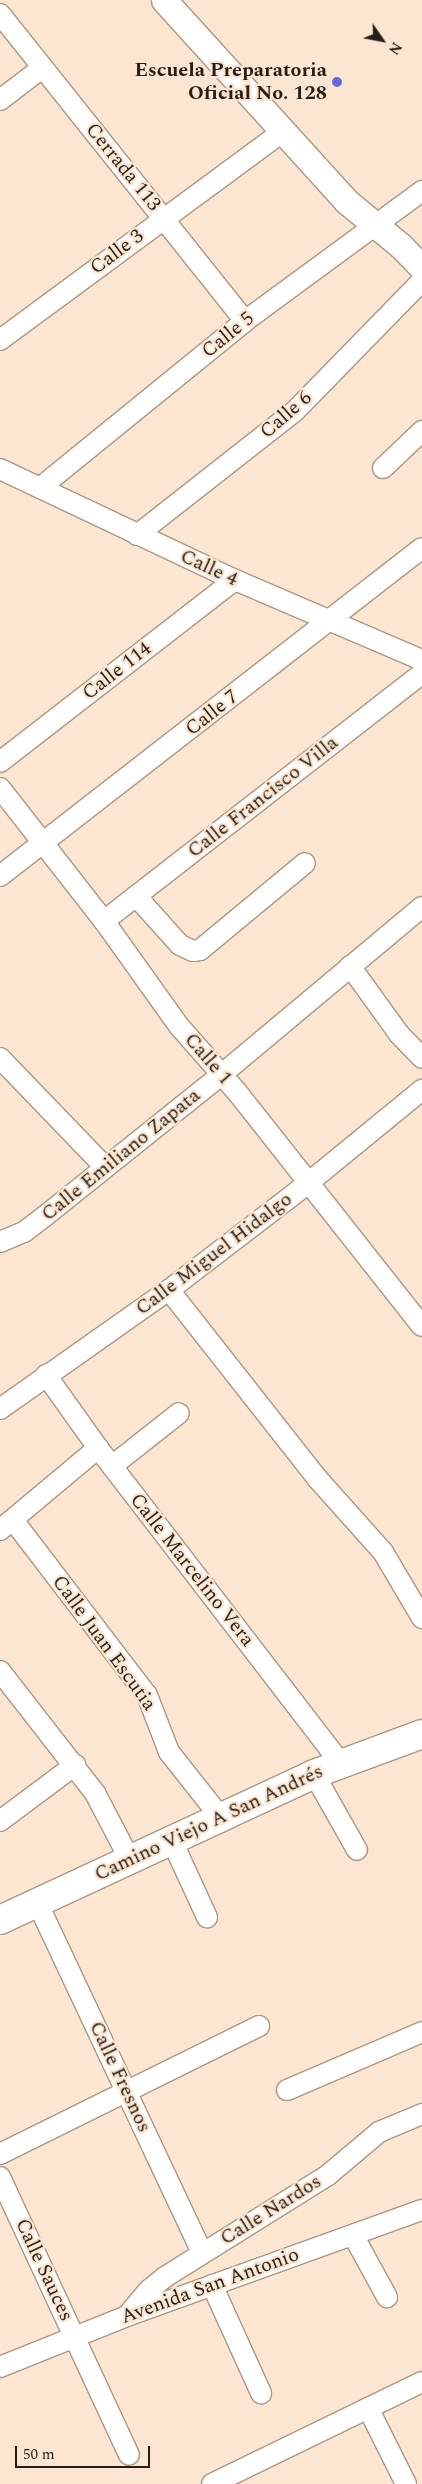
<!DOCTYPE html>
<html>
<head>
<meta charset="utf-8">
<style>
  body { margin:0 }
  #map { position:relative; width:422px; height:2484px; overflow:hidden; background:#fce6d1; font-family:Spectral,serif }
  div>[style] { position:absolute }
  .roads { filter:drop-shadow(1px 0 #ab9783) drop-shadow(-1px 0 #ab9783) drop-shadow(0 1px #ab9783) drop-shadow(0 -1px #ab9783) }
  .minor>* { height:20px; margin:-10px; padding:0 10px; transform-origin:10px; border-radius:10px; background:#fff }
  .tertiary>* { height:25px; margin:-12.5px; padding:0 12.5px; transform-origin:12.5px; border-radius:12.5px; background:#fff }
  .secondary>* { height:28px; margin:-14px; padding:0 14px; transform-origin:14px; border-radius:14px; background:#fff }
  .dots>* { width:14px; height:14px; translate:-50% -50%; box-sizing:border-box; border:2px solid #fce6d1; border-radius:50% }
  span { translate:-50% -50%; white-space:nowrap; text-align:center; line-height:1.15; -webkit-text-stroke:4.5px #fce6d1; paint-order:stroke }
  .poi-label { font-size:20px; color:#261f17; font-weight:700 }
  .right { translate:-100% -50%; text-align:right }
  .street-label { font-size:20px; color:#261f17 }
  .north { position:absolute; left:357px; top:15px; width:50px; height:50px; -webkit-text-stroke:4px #fce6d1; paint-order:stroke; rotate:123deg; font-size:14px; font-weight:700; line-height:20px; text-align:center; color:#261f17 }
  .north::after { content:''; display:block; margin:auto; width:18px; height:22px; background:#261f17; clip-path:polygon(50% 0,100% 100%,50% 72%,0 100%) }
  .scale { position:absolute; left:15px; top:2446px; width:135px; height:22px; box-sizing:border-box; border:2px solid #261f17; border-top:0; padding-left:6px; font-size:15px; line-height:18px; white-space:nowrap; color:#261f17; -webkit-text-stroke:4px #fce6d1; paint-order:stroke }
</style>
</head>
<body>
<div id="map">
  <div class="roads">
    <div class="minor">
      <i style="left:0;top:14px;width:393px;rotate:51.4deg"></i>
      <i style="left:0;top:100px;width:53px;rotate:-37.3deg"></i>
      <i style="left:0;top:340px;width:352px;rotate:-36.4deg"></i>
      <i style="left:383px;top:468px;width:54px;rotate:-43.5deg"></i>
      <i style="left:0;top:469px;width:260px;rotate:25.3deg"></i>
      <i style="left:235px;top:580px;width:203px;rotate:23.2deg"></i>
      <i style="left:41px;top:487px;width:263px;rotate:-39.1deg"></i>
      <i style="left:245px;top:321px;width:220px;rotate:-36.3deg"></i>
      <i style="left:137px;top:535px;width:199px;rotate:-38.1deg"></i>
      <i style="left:294px;top:412px;width:183px;rotate:-45.7deg"></i>
      <i style="left:0;top:762px;width:297px;rotate:-37.8deg"></i>
      <i style="left:0;top:788px;width:169px;rotate:52deg"></i>
      <i style="left:104px;top:921px;width:129px;rotate:54.5deg"></i>
      <i style="left:179px;top:1026px;width:88px;rotate:48.7deg"></i>
      <i style="left:237px;top:1092px;width:298px;rotate:51.7deg"></i>
      <i style="left:0;top:876px;width:534px;rotate:-37.86deg"></i>
      <i style="left:136px;top:896px;width:66px;rotate:48.1deg"></i>
      <i style="left:180px;top:945px;width:14px;rotate:25deg"></i>
      <i style="left:193px;top:951px;width:7px;rotate:-8deg"></i>
      <i style="left:200px;top:950px;width:136px;rotate:-39.6deg"></i>
      <i style="left:104px;top:921px;width:403px;rotate:-37.9deg"></i>
      <i style="left:350px;top:966px;width:84px;rotate:54.2deg"></i>
      <i style="left:399px;top:1034px;width:33px;rotate:46deg"></i>
      <i style="left:0;top:1058px;width:151px;rotate:46.1deg"></i>
      <i style="left:0;top:1242px;width:26px;rotate:-23deg"></i>
      <i style="left:24px;top:1232px;width:26px;rotate:-37deg"></i>
      <i style="left:45px;top:1216px;width:226px;rotate:-38.7deg"></i>
      <i style="left:221px;top:1075px;width:262px;rotate:-39.9deg"></i>
      <i style="left:169px;top:1290px;width:238px;rotate:51.8deg"></i>
      <i style="left:316px;top:1477px;width:101px;rotate:48.2deg"></i>
      <i style="left:383px;top:1552px;width:77px;rotate:59.4deg"></i>
      <i style="left:46px;top:1375px;width:90px;rotate:54.5deg"></i>
      <i style="left:98px;top:1448px;width:398px;rotate:52.4deg"></i>
      <i style="left:0;top:1409px;width:207px;rotate:-35.2deg"></i>
      <i style="left:169px;top:1290px;width:174px;rotate:-37.5deg"></i>
      <i style="left:307px;top:1184px;width:149px;rotate:-39.3deg"></i>
      <i style="left:112px;top:1466px;width:85px;rotate:-38.3deg"></i>
      <i style="left:13px;top:1520px;width:220px;rotate:52.6deg"></i>
      <i style="left:147px;top:1695px;width:61px;rotate:68.9deg"></i>
      <i style="left:169px;top:1752px;width:85px;rotate:51.7deg"></i>
      <i style="left:0;top:1530px;width:128px;rotate:-39.9deg"></i>
      <i style="left:0;top:1671px;width:155px;rotate:52.1deg"></i>
      <i style="left:95px;top:1793px;width:76px;rotate:62.4deg"></i>
      <i style="left:314px;top:1774px;width:87px;rotate:60.5deg"></i>
      <i style="left:0;top:1821px;width:94px;rotate:-36.7deg"></i>
      <i style="left:172px;top:1841px;width:84px;rotate:65.3deg"></i>
      <i style="left:37px;top:1902px;width:388px;rotate:64.8deg"></i>
      <i style="left:287px;top:2090px;width:147px;rotate:-23.2deg"></i>
      <i style="left:0;top:2154px;width:289px;rotate:-26.3deg"></i>
      <i style="left:0;top:2177px;width:306px;rotate:65.1deg"></i>
      <i style="left:353px;top:2235px;width:71px;rotate:61.3deg"></i>
      <i style="left:212px;top:2285px;width:119px;rotate:65.6deg"></i>
      <i style="left:127px;top:2316px;width:34px;rotate:-50deg"></i>
      <i style="left:149px;top:2290px;width:21px;rotate:-39deg"></i>
      <i style="left:165px;top:2277px;width:192px;rotate:-32deg"></i>
      <i style="left:328px;top:2175px;width:67px;rotate:-40.1deg"></i>
      <i style="left:379px;top:2132px;width:47px;rotate:-22.7deg"></i>
      <i style="left:0;top:2367px;width:137px;rotate:-21.9deg"></i>
      <i style="left:127px;top:2316px;width:313px;rotate:-19.8deg"></i>
      <i style="left:368px;top:2408px;width:85px;rotate:63.4deg"></i>
      <i style="left:212px;top:2484px;width:233px;rotate:-25.9deg"></i>
    </div>
    <div class="tertiary">
      <i style="left:164px;top:0;width:271px;rotate:47.8deg"></i>
      <i style="left:346px;top:201px;width:71px;rotate:39.3deg"></i>
      <i style="left:401px;top:246px;width:30px;rotate:46deg"></i>
    </div>
    <div class="secondary">
      <i style="left:0;top:1920px;width:346px;rotate:-24.9deg"></i>
      <i style="left:314px;top:1774px;width:115px;rotate:-20.3deg"></i>
    </div>
  </div>
  <div class="dots">
    <i style="left:337px;top:82px;background:#626ae2"></i>
  </div>
  <div class="poi-label">
    <span class="right" style="left:327px;top:82px">Escuela Preparatoria<br>Oficial No. 128</span>
  </div>
  <div class="street-label">
    <span style="left:123px;top:167px;rotate:51deg">Cerrada 113</span>
    <span style="left:117px;top:252px;rotate:-37deg">Calle 3</span>
    <span style="left:228px;top:335px;rotate:-39deg">Calle 5</span>
    <span style="left:286px;top:415px;rotate:-41deg">Calle 6</span>
    <span style="left:209px;top:568px;rotate:25deg">Calle 4</span>
    <span style="left:117px;top:671px;rotate:-38deg">Calle 114</span>
    <span style="left:212px;top:713px;rotate:-38deg">Calle 7</span>
    <span style="left:263px;top:797px;rotate:-38deg">Calle Francisco Villa</span>
    <span style="left:208px;top:1059px;rotate:49deg">Calle 1</span>
    <span style="left:121px;top:1155px;rotate:-39deg">Calle Emiliano Zapata</span>
    <span style="left:214px;top:1254px;rotate:-37deg">Calle Miguel Hidalgo</span>
    <span style="left:192px;top:1570px;rotate:52deg">Calle Marcelino Vera</span>
    <span style="left:104px;top:1643px;rotate:54deg">Calle Juan Escutia</span>
    <span style="left:209px;top:1823px;rotate:-25deg">Camino Viejo A San Andrés</span>
    <span style="left:120px;top:2077px;rotate:65deg">Calle Fresnos</span>
    <span style="left:271px;top:2210px;rotate:-32deg">Calle Nardos</span>
    <span style="left:44px;top:2270px;rotate:65deg">Calle Sauces</span>
    <span style="left:210px;top:2286px;rotate:-20deg">Avenida San Antonio</span>
  </div>
  <div class="north">N</div>
  <div class="scale">50 m</div>
</div>
</body>
</html>
